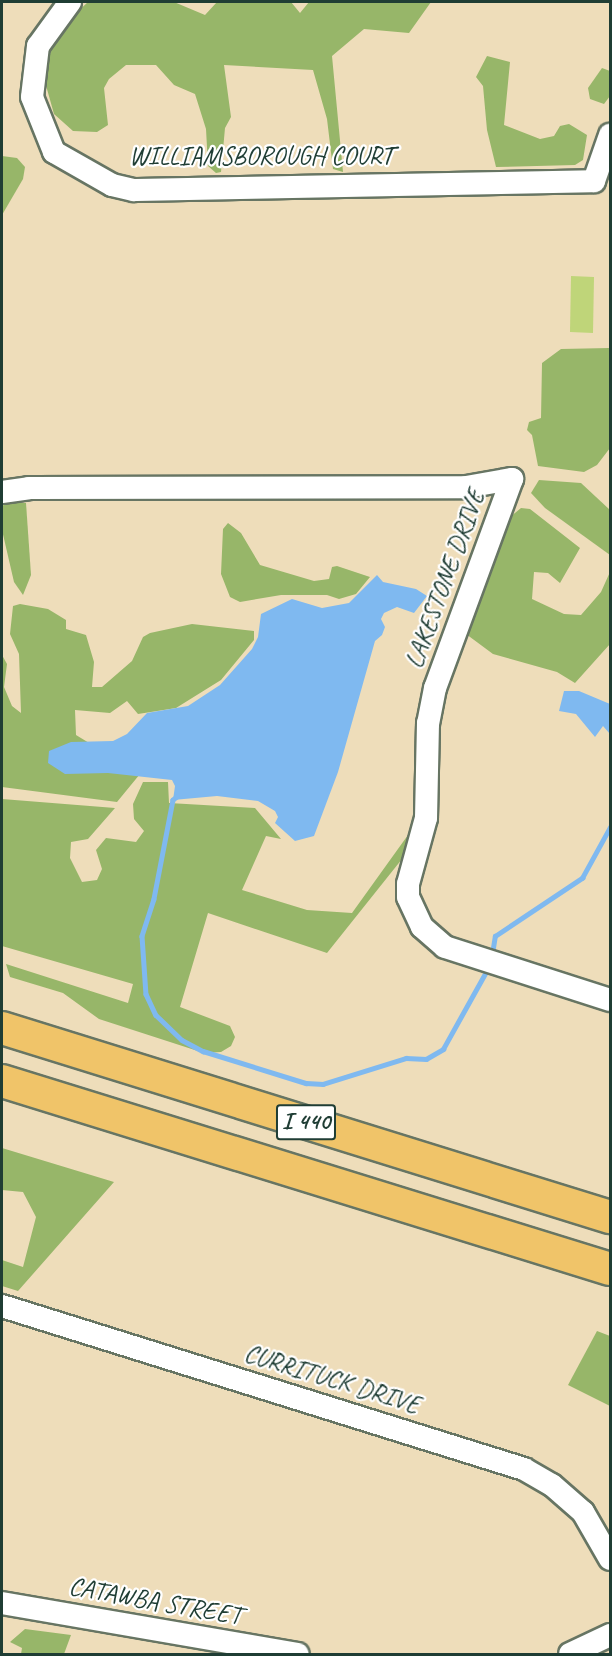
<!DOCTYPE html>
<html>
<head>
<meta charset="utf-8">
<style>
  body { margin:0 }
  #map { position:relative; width:612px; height:1656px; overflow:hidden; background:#eeddba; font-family:Caveat,sans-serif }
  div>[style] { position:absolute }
  .green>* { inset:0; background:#bfd579 }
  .forest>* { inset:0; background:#97b669 }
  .water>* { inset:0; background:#7fb9f0 }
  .stream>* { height:4.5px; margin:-2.25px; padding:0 2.25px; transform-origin:2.25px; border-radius:2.25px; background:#7fb9f0 }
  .roads { filter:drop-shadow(2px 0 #677563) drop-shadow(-2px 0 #677563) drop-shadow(0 2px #677563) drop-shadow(0 -2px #677563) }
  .minor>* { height:22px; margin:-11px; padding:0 11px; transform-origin:11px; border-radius:11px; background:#fff }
  .highway>* { height:32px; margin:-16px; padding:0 16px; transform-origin:16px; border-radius:16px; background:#f0c469 }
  span { translate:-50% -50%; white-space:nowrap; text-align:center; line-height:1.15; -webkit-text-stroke:4.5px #fff; paint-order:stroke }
  .shield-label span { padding:2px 4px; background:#fff; border:2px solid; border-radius:4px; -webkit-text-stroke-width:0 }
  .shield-label { font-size:24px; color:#1f3d34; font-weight:700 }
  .street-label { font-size:26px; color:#1f3d34 }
  .frame { position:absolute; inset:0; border:3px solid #1f3d34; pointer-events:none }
</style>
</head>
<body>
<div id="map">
  <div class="green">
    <i style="clip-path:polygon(571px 276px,594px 277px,593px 333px,570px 332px)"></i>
  </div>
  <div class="forest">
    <i style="clip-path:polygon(88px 2px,174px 2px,205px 15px,217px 2px,291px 2px,300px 13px,309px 2px,431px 2px,409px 33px,364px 29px,332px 56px,343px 172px,333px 169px,327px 119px,313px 70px,224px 65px,231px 117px,225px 128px,221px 172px,216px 173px,208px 166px,206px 129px,195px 94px,174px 85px,156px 65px,126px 65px,109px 79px,104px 88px,108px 125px,97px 132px,73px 131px,54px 114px,45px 82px,51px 49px,60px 28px)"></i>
    <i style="clip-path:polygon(487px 56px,510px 62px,504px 125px,540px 139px,554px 136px,560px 126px,569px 124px,587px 135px,583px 160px,575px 165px,496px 167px,487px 130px,483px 86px,476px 77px)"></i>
    <i style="clip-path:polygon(602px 68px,610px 71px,610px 96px,604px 104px,590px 99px,588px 88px)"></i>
    <i style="clip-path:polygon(2px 156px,17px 158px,25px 167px,23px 179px,2px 215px)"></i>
    <i style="clip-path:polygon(610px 274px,610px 448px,597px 465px,584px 472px,538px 466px,532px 435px,527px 430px,529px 422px,541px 418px,542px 363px,561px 349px,609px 348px)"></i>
    <i style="clip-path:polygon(539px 480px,581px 483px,610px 510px,610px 555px,545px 508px,531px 493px)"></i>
    <i style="clip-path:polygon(5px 503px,26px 503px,31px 575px,23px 595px,14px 582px,2px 530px,2px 507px)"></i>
    <i style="clip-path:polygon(521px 508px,530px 509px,580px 548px,560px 583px,548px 573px,534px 572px,532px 599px,564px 614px,581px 615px,601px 592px,610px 572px,610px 558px,610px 644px,575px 683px,557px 672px,493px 654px,466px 634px,503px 523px)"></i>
    <i style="clip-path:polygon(228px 523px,241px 533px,260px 565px,314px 581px,329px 579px,332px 567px,337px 566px,370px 577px,356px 594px,339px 599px,327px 595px,281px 595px,240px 602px,230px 597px,221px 574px,223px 529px)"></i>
    <i style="clip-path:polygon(20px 604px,48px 609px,66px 620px,66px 629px,86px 635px,94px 662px,92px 687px,102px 687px,132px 661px,143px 637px,150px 633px,192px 624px,254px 631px,254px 640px,221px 680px,176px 708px,138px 714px,127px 701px,110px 713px,75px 710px,76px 735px,140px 774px,117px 802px,2px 787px,2px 655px,7px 664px,4px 687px,12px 706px,21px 713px,19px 654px,10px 634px,13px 606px)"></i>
    <i style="clip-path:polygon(143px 782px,168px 782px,169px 803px,255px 808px,281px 839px,266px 836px,242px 890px,307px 910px,352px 913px,408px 835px,406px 854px,327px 953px,208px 913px,180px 1007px,230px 1026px,235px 1037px,231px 1046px,221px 1052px,204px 1053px,99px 1019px,63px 993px,10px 977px,6px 964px,128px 1003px,133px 984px,2px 946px,2px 799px,115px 808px,88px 839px,71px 842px,70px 858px,82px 882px,97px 880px,102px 869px,96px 850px,106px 838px,136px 842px,144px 831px,134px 819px,133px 804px)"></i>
    <i style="clip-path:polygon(2px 1148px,114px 1182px,18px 1291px,2px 1286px,2px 1260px,23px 1267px,36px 1217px,23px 1192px,2px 1190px)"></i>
    <i style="clip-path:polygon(597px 1331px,610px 1336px,610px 1406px,568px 1385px)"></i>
    <i style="clip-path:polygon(25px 1629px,71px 1635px,64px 1654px,21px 1654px,22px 1648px,10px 1642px)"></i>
  </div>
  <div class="water">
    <i style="clip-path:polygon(377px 575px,383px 582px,416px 589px,427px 596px,414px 613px,397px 607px,384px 613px,381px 619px,385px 627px,382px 635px,375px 641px,338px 772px,314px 836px,295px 841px,275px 823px,278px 817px,275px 811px,258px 801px,217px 796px,173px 800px,175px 786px,172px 780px,108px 773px,65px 774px,48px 763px,49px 751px,71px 742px,113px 741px,127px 734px,147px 713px,188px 706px,220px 685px,252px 649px,258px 637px,261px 614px,292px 599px,322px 608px,349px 603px)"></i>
    <i style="clip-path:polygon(564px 691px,579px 691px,610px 704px,610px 734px,603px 726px,595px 737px,576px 714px,559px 711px)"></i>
  </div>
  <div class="stream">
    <i style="left:177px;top:797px;width:5px;rotate:143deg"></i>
    <i style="left:173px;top:800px;width:101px;rotate:100.9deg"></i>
    <i style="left:154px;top:899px;width:39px;rotate:108deg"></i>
    <i style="left:142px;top:936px;width:58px;rotate:86.1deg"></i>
    <i style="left:146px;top:994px;width:23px;rotate:65deg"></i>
    <i style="left:156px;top:1015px;width:36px;rotate:44deg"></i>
    <i style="left:182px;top:1040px;width:24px;rotate:28deg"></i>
    <i style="left:203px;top:1051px;width:108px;rotate:17.3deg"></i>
    <i style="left:306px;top:1083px;width:17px;rotate:3deg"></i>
    <i style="left:323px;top:1084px;width:87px;rotate:-17.4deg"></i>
    <i style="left:406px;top:1058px;width:20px;rotate:3deg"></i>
    <i style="left:426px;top:1059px;width:20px;rotate:-30deg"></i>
    <i style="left:443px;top:1049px;width:93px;rotate:-60.9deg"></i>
    <i style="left:492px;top:954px;width:18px;rotate:-81deg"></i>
    <i style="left:495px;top:936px;width:105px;rotate:-33.7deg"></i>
    <i style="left:582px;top:878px;width:58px;rotate:-61.2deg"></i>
  </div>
  <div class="roads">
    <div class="minor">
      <i style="left:70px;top:2px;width:54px;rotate:126deg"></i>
      <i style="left:38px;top:46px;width:51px;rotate:96.7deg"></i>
      <i style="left:32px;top:97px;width:59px;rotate:68.2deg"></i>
      <i style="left:54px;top:152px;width:67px;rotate:29.6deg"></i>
      <i style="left:112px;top:185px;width:23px;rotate:13deg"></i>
      <i style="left:134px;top:190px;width:460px;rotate:-1.1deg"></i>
      <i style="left:594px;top:181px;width:49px;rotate:-70.8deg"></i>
      <i style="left:512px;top:479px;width:223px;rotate:110.2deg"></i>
      <i style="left:435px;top:688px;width:36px;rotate:101deg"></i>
      <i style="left:428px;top:723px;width:95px;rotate:91.2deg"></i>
      <i style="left:426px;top:818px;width:68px;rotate:105.3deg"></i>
      <i style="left:408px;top:884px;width:13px;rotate:90deg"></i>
      <i style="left:408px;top:897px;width:33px;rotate:65deg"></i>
      <i style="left:422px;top:927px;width:30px;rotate:41deg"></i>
      <i style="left:445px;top:947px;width:173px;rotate:17.8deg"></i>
      <i style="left:2px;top:492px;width:27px;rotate:-8deg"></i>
      <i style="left:29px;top:488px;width:437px;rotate:-0.1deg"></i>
      <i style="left:466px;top:487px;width:47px;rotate:-9.9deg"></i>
      <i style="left:2px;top:1306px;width:547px;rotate:17.34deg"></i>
      <i style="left:524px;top:1469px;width:32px;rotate:30deg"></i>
      <i style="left:552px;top:1485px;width:41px;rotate:41.1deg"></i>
      <i style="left:583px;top:1512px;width:54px;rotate:60.1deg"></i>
      <i style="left:2px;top:1603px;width:300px;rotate:9.8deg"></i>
      <i style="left:570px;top:1654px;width:44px;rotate:-25.4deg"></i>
    </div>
    <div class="highway">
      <i style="left:2px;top:1028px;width:637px;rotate:17.27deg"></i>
      <i style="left:2px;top:1081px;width:636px;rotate:17.18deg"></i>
    </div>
  </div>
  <div class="shield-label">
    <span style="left:306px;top:1122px">I 440</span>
  </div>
  <div class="street-label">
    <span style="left:261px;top:156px">WILLIAMSBOROUGH COURT</span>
    <span style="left:445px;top:579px;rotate:-70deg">LAKESTONE DRIVE</span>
    <span style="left:332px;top:1379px;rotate:17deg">CURRITUCK DRIVE</span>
    <span style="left:155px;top:1601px;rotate:10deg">CATAWBA STREET</span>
  </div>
  <div class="frame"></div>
</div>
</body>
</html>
